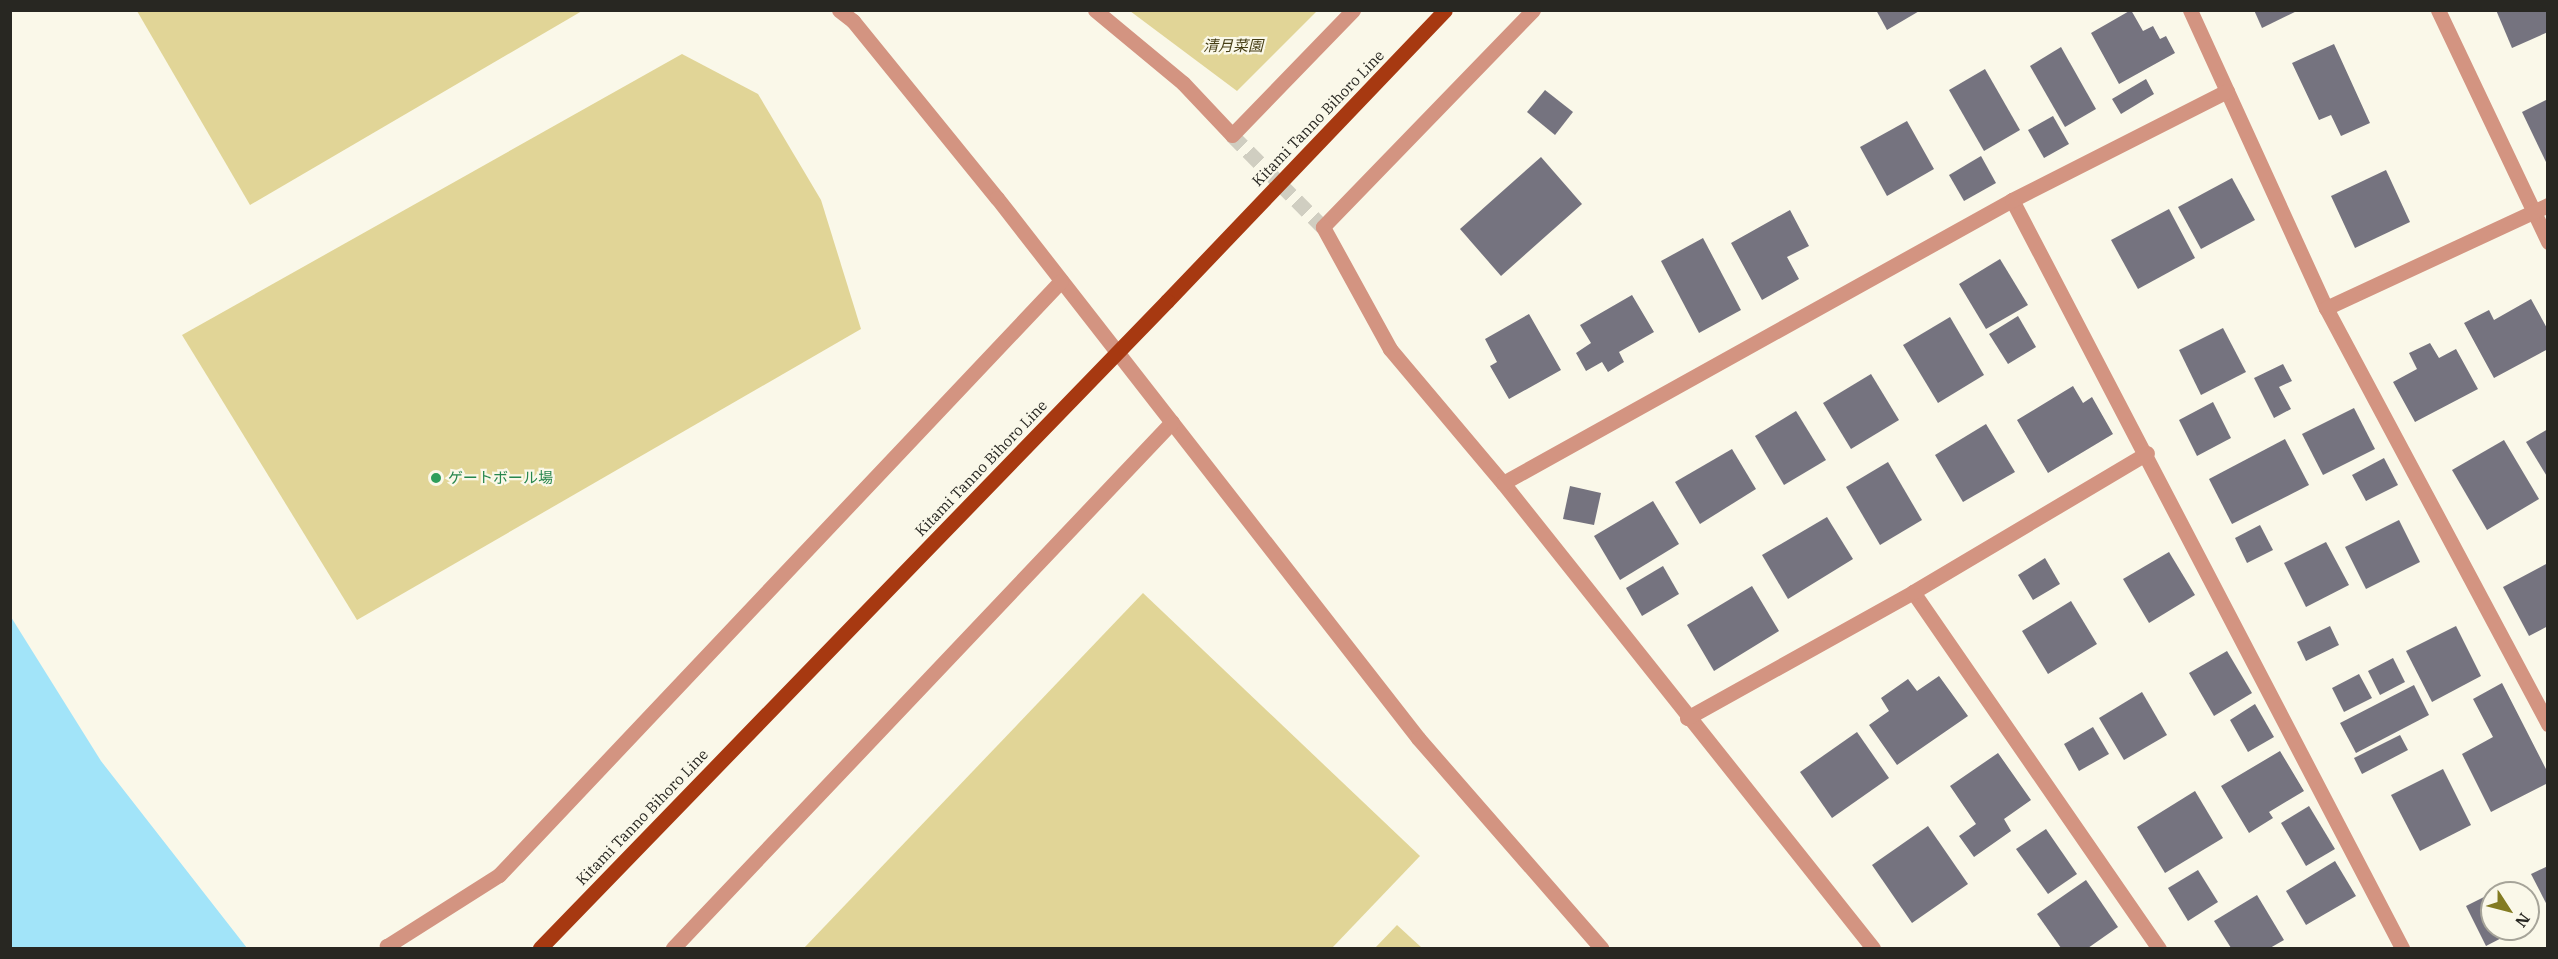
<!DOCTYPE html>
<html>
<head>
<meta charset="utf-8">
<style>
  body { margin:0 }
  #map { position:relative; width:2558px; height:959px; overflow:hidden; background:#faf8e9; font-family:"IBM Plex Serif","Noto Sans JP",serif }
  div>[style] { position:absolute }
  .green>* { inset:0; background:#e1d597 }
  .water>* { inset:0; background:#a2e4f9 }
  .building>* { inset:0; background:#75737f }
  .minor-tunnel>* { height:15px; margin-top:-7.5px; transform-origin:0; background:repeating-linear-gradient(90deg,#d0cec1 0 15px,transparent 0 23px) }
  .service>* { height:15px; margin:-7.5px; padding:0 7.5px; transform-origin:7.5px; border-radius:7.5px; background:#d39481 }
  .minor>* { height:15px; margin:-7.5px; padding:0 7.5px; transform-origin:7.5px; border-radius:7.5px; background:#d39481 }
  .primary>* { height:15px; margin:-7.5px; padding:0 7.5px; transform-origin:7.5px; border-radius:7.5px; background:#a73911 }
  .primary-bridge>* { height:15px; margin:-7.5px; padding:0 7.5px; transform-origin:7.5px; border-radius:7.5px; background:#a73911 }
  .dots>* { width:16px; height:16px; translate:-50% -50%; box-sizing:border-box; border:3px solid #faf8e9; border-radius:50% }
  span { translate:-50% -50%; white-space:nowrap; text-align:center; line-height:1.15; -webkit-text-stroke:4.5px #faf8e9; paint-order:stroke }
  .park-label { font-size:15px; color:#453d14; font-style:italic }
  .street-label { font-size:15px; color:#282722 }
  .leisure-label { font-size:15px; color:#27864d }
  .left { translate:0 -50%; text-align:left }
  .frame { position:absolute; inset:0; border:12px solid #282722; pointer-events:none }
  .north { position:absolute; left:2480px; top:881px; width:60px; height:60px; box-sizing:border-box; background:#faf8e9; border:2px solid #a6a499; border-radius:50%; rotate:126deg; font-size:16px; font-weight:700; line-height:24px; text-align:center; color:#282722 }
  .north::after { content:''; display:block; margin:auto; width:21px; height:27px; background:#837b22; clip-path:polygon(50% 0,100% 100%,50% 72%,0 100%) }
</style>
</head>
<body>
<div id="map">
  <div class="green">
    <i style="clip-path:polygon(137px 11px,582px 11px,250px 205px)"></i>
    <i style="clip-path:polygon(1130px 11px,1317px 11px,1237px 91px)"></i>
    <i style="clip-path:polygon(682px 54px,758px 94px,821px 200px,861px 329px,357px 620px,182px 335px)"></i>
    <i style="clip-path:polygon(1143px 593px,1420px 856px,1332px 948px,804px 948px)"></i>
    <i style="clip-path:polygon(1397px 925px,1422px 948px,1375px 948px)"></i>
  </div>
  <div class="water">
    <i style="clip-path:polygon(11px 617px,101px 761px,247px 948px,11px 948px)"></i>
  </div>
  <div class="building">
    <i style="clip-path:polygon(1876px 10px,1921px 10px,1887px 30px)"></i>
    <i style="clip-path:polygon(2131px 10px,2143px 31px,2153px 26px,2160px 39px,2166px 36px,2175px 53px,2119px 84px,2091px 33px)"></i>
    <i style="clip-path:polygon(2254px 10px,2299px 10px,2262px 28px)"></i>
    <i style="clip-path:polygon(2496px 10px,2548px 10px,2548px 32px,2512px 48px)"></i>
    <i style="clip-path:polygon(2334px 44px,2370px 123px,2341px 136px,2331px 115px,2319px 120px,2292px 63px)"></i>
    <i style="clip-path:polygon(2061px 47px,2096px 109px,2065px 127px,2030px 66px)"></i>
    <i style="clip-path:polygon(1985px 69px,2020px 130px,1984px 151px,1949px 90px)"></i>
    <i style="clip-path:polygon(2146px 79px,2154px 94px,2121px 114px,2112px 99px)"></i>
    <i style="clip-path:polygon(1545px 90px,1573px 112px,1555px 135px,1527px 112px)"></i>
    <i style="clip-path:polygon(2548px 99px,2548px 161px,2546px 162px,2522px 112px)"></i>
    <i style="clip-path:polygon(2053px 116px,2069px 144px,2044px 158px,2028px 130px)"></i>
    <i style="clip-path:polygon(1907px 121px,1934px 169px,1887px 196px,1860px 147px)"></i>
    <i style="clip-path:polygon(1981px 156px,1996px 183px,1964px 201px,1949px 175px)"></i>
    <i style="clip-path:polygon(1541px 157px,1582px 204px,1501px 276px,1460px 229px)"></i>
    <i style="clip-path:polygon(2386px 170px,2410px 222px,2355px 248px,2331px 196px)"></i>
    <i style="clip-path:polygon(2232px 178px,2255px 220px,2201px 249px,2178px 207px)"></i>
    <i style="clip-path:polygon(2169px 209px,2195px 258px,2138px 289px,2111px 240px)"></i>
    <i style="clip-path:polygon(1790px 210px,1809px 246px,1787px 257px,1799px 279px,1762px 300px,1731px 243px)"></i>
    <i style="clip-path:polygon(1703px 238px,1741px 310px,1699px 333px,1661px 261px)"></i>
    <i style="clip-path:polygon(2000px 259px,2028px 305px,1986px 329px,1959px 284px)"></i>
    <i style="clip-path:polygon(1632px 295px,1654px 332px,1619px 352px,1624px 362px,1608px 372px,1602px 362px,1586px 371px,1576px 353px,1591px 343px,1580px 325px)"></i>
    <i style="clip-path:polygon(2531px 299px,2548px 330px,2548px 349px,2494px 378px,2464px 323px,2489px 310px,2494px 320px)"></i>
    <i style="clip-path:polygon(1529px 314px,1561px 370px,1509px 399px,1490px 366px,1497px 362px,1485px 339px)"></i>
    <i style="clip-path:polygon(2018px 316px,2036px 347px,2008px 364px,1989px 334px)"></i>
    <i style="clip-path:polygon(1950px 317px,1984px 375px,1938px 403px,1903px 345px)"></i>
    <i style="clip-path:polygon(2223px 328px,2246px 372px,2201px 395px,2179px 350px)"></i>
    <i style="clip-path:polygon(2430px 343px,2439px 358px,2456px 349px,2478px 389px,2415px 422px,2393px 382px,2417px 369px,2409px 353px)"></i>
    <i style="clip-path:polygon(2283px 364px,2292px 381px,2279px 387px,2291px 409px,2274px 418px,2254px 378px)"></i>
    <i style="clip-path:polygon(1871px 374px,1899px 420px,1851px 449px,1823px 403px)"></i>
    <i style="clip-path:polygon(2073px 386px,2083px 403px,2092px 397px,2113px 434px,2048px 473px,2017px 420px)"></i>
    <i style="clip-path:polygon(2213px 402px,2231px 438px,2197px 456px,2179px 420px)"></i>
    <i style="clip-path:polygon(2354px 408px,2375px 449px,2323px 475px,2302px 434px)"></i>
    <i style="clip-path:polygon(1796px 411px,1826px 460px,1784px 485px,1755px 436px)"></i>
    <i style="clip-path:polygon(1986px 424px,2015px 472px,1963px 502px,1935px 455px)"></i>
    <i style="clip-path:polygon(2548px 429px,2548px 478px,2526px 442px)"></i>
    <i style="clip-path:polygon(2285px 439px,2309px 485px,2232px 524px,2209px 479px)"></i>
    <i style="clip-path:polygon(2504px 440px,2539px 499px,2487px 530px,2452px 470px)"></i>
    <i style="clip-path:polygon(1732px 449px,1756px 489px,1700px 524px,1675px 482px)"></i>
    <i style="clip-path:polygon(2384px 458px,2398px 485px,2366px 501px,2352px 475px)"></i>
    <i style="clip-path:polygon(1888px 462px,1922px 520px,1880px 545px,1846px 487px)"></i>
    <i style="clip-path:polygon(1570px 486px,1601px 493px,1594px 525px,1563px 519px)"></i>
    <i style="clip-path:polygon(1653px 501px,1679px 544px,1620px 580px,1594px 536px)"></i>
    <i style="clip-path:polygon(1827px 517px,1853px 559px,1788px 599px,1762px 555px)"></i>
    <i style="clip-path:polygon(2399px 520px,2420px 562px,2366px 589px,2345px 547px)"></i>
    <i style="clip-path:polygon(2260px 525px,2273px 550px,2247px 563px,2235px 538px)"></i>
    <i style="clip-path:polygon(2326px 542px,2349px 585px,2306px 607px,2284px 563px)"></i>
    <i style="clip-path:polygon(2169px 552px,2195px 595px,2149px 623px,2123px 579px)"></i>
    <i style="clip-path:polygon(2045px 558px,2060px 584px,2033px 600px,2018px 575px)"></i>
    <i style="clip-path:polygon(2548px 563px,2548px 626px,2529px 636px,2503px 587px)"></i>
    <i style="clip-path:polygon(1663px 566px,1679px 594px,1642px 616px,1626px 588px)"></i>
    <i style="clip-path:polygon(1752px 586px,1779px 631px,1714px 671px,1687px 625px)"></i>
    <i style="clip-path:polygon(2071px 601px,2097px 644px,2048px 674px,2022px 631px)"></i>
    <i style="clip-path:polygon(2330px 626px,2339px 645px,2306px 661px,2297px 642px)"></i>
    <i style="clip-path:polygon(2456px 626px,2481px 676px,2432px 702px,2406px 651px)"></i>
    <i style="clip-path:polygon(2227px 651px,2252px 693px,2214px 716px,2189px 673px)"></i>
    <i style="clip-path:polygon(2393px 658px,2405px 682px,2380px 695px,2368px 671px)"></i>
    <i style="clip-path:polygon(2359px 674px,2372px 698px,2344px 712px,2332px 688px)"></i>
    <i style="clip-path:polygon(1939px 676px,1968px 716px,1897px 765px,1869px 725px,1889px 711px,1881px 698px,1908px 679px,1917px 691px)"></i>
    <i style="clip-path:polygon(2502px 683px,2548px 773px,2548px 783px,2491px 812px,2462px 754px,2493px 737px,2473px 699px)"></i>
    <i style="clip-path:polygon(2414px 685px,2429px 715px,2356px 753px,2340px 723px)"></i>
    <i style="clip-path:polygon(2142px 692px,2167px 735px,2124px 760px,2099px 718px)"></i>
    <i style="clip-path:polygon(2255px 704px,2274px 737px,2248px 752px,2230px 720px)"></i>
    <i style="clip-path:polygon(2093px 727px,2109px 754px,2079px 771px,2064px 744px)"></i>
    <i style="clip-path:polygon(1857px 732px,1889px 778px,1832px 818px,1800px 772px)"></i>
    <i style="clip-path:polygon(2400px 735px,2408px 750px,2362px 774px,2354px 758px)"></i>
    <i style="clip-path:polygon(2280px 751px,2304px 791px,2269px 812px,2273px 818px,2249px 833px,2221px 786px)"></i>
    <i style="clip-path:polygon(1998px 753px,2031px 800px,2004px 819px,2011px 831px,1974px 857px,1959px 836px,1976px 824px,1950px 786px)"></i>
    <i style="clip-path:polygon(2443px 769px,2471px 825px,2420px 851px,2391px 795px)"></i>
    <i style="clip-path:polygon(2195px 791px,2223px 838px,2165px 873px,2137px 827px)"></i>
    <i style="clip-path:polygon(2309px 806px,2335px 849px,2306px 866px,2281px 823px)"></i>
    <i style="clip-path:polygon(1928px 826px,1968px 884px,1912px 923px,1872px 865px)"></i>
    <i style="clip-path:polygon(2046px 829px,2077px 874px,2048px 894px,2016px 849px)"></i>
    <i style="clip-path:polygon(2335px 861px,2356px 896px,2306px 925px,2286px 891px)"></i>
    <i style="clip-path:polygon(2548px 866px,2548px 907px,2531px 874px)"></i>
    <i style="clip-path:polygon(2198px 870px,2218px 902px,2188px 921px,2168px 888px)"></i>
    <i style="clip-path:polygon(2086px 880px,2118px 927px,2088px 948px,2061px 948px,2037px 914px)"></i>
    <i style="clip-path:polygon(2512px 883px,2518px 893px,2492px 893px,2492px 929px,2519px 929px,2486px 946px,2466px 906px)"></i>
    <i style="clip-path:polygon(2257px 895px,2284px 940px,2270px 948px,2231px 948px,2214px 921px)"></i>
  </div>
  <div class="minor-tunnel">
    <i style="left:1232px;top:135px;width:129px;rotate:45.3deg"></i>
  </div>
  <div class="service">
    <i style="left:839px;top:10px;width:18px;rotate:38deg"></i>
    <i style="left:853px;top:21px;width:228px;rotate:50.9deg"></i>
    <i style="left:997px;top:198px;width:685px;rotate:52.06deg"></i>
    <i style="left:1418px;top:738px;width:279px;rotate:48.9deg"></i>
    <i style="left:1095px;top:10px;width:114px;rotate:39.7deg"></i>
    <i style="left:1183px;top:83px;width:71px;rotate:46.7deg"></i>
    <i style="left:390px;top:948px;width:4px;rotate:-146deg"></i>
    <i style="left:387px;top:946px;width:133px;rotate:-32.4deg"></i>
    <i style="left:499px;top:875px;width:818px;rotate:-46.59deg"></i>
    <i style="left:673px;top:948px;width:725px;rotate:-46.51deg"></i>
  </div>
  <div class="minor">
    <i style="left:1533px;top:10px;width:302px;rotate:134.1deg"></i>
    <i style="left:1323px;top:227px;width:139px;rotate:61.2deg"></i>
    <i style="left:1390px;top:349px;width:175px;rotate:49.9deg"></i>
    <i style="left:1503px;top:483px;width:594px;rotate:51.49deg"></i>
    <i style="left:2190px;top:10px;width:328px;rotate:65.5deg"></i>
    <i style="left:2326px;top:308px;width:472px;rotate:61.9deg"></i>
    <i style="left:2438px;top:10px;width:257px;rotate:64.6deg"></i>
    <i style="left:1232px;top:135px;width:174px;rotate:-45.9deg"></i>
    <i style="left:2012px;top:200px;width:844px;rotate:62.46deg"></i>
    <i style="left:2326px;top:308px;width:245px;rotate:-24.9deg"></i>
    <i style="left:1503px;top:483px;width:582px;rotate:-29.07deg"></i>
    <i style="left:2012px;top:200px;width:241px;rotate:-26.9deg"></i>
    <i style="left:1913px;top:592px;width:433px;rotate:55.4deg"></i>
    <i style="left:1687px;top:718px;width:259px;rotate:-29.1deg"></i>
    <i style="left:1913px;top:592px;width:272px;rotate:-30.7deg"></i>
  </div>
  <div class="primary">
    <i style="left:1167px;top:301px;width:402px;rotate:-46.3deg"></i>
  </div>
  <div class="primary-bridge">
    <i style="left:540px;top:948px;width:901px;rotate:-45.9deg"></i>
  </div>
  <div class="dots">
    <i style="left:436px;top:478px;background:#2e9e5b"></i>
  </div>
  <div class="park-label">
    <span style="left:1233px;top:46px">清月菜園</span>
  </div>
  <div class="street-label">
    <span style="left:1318px;top:118px;rotate:-46deg">Kitami Tanno Bihoro Line</span>
    <span style="left:981px;top:468px;rotate:-46deg">Kitami Tanno Bihoro Line</span>
    <span style="left:642px;top:817px;rotate:-46deg">Kitami Tanno Bihoro Line</span>
  </div>
  <div class="leisure-label">
    <span class="left" style="left:448px;top:478px">ゲートボール場</span>
  </div>
  <div class="frame"></div>
  <div class="north">N</div>
</div>
</body>
</html>
